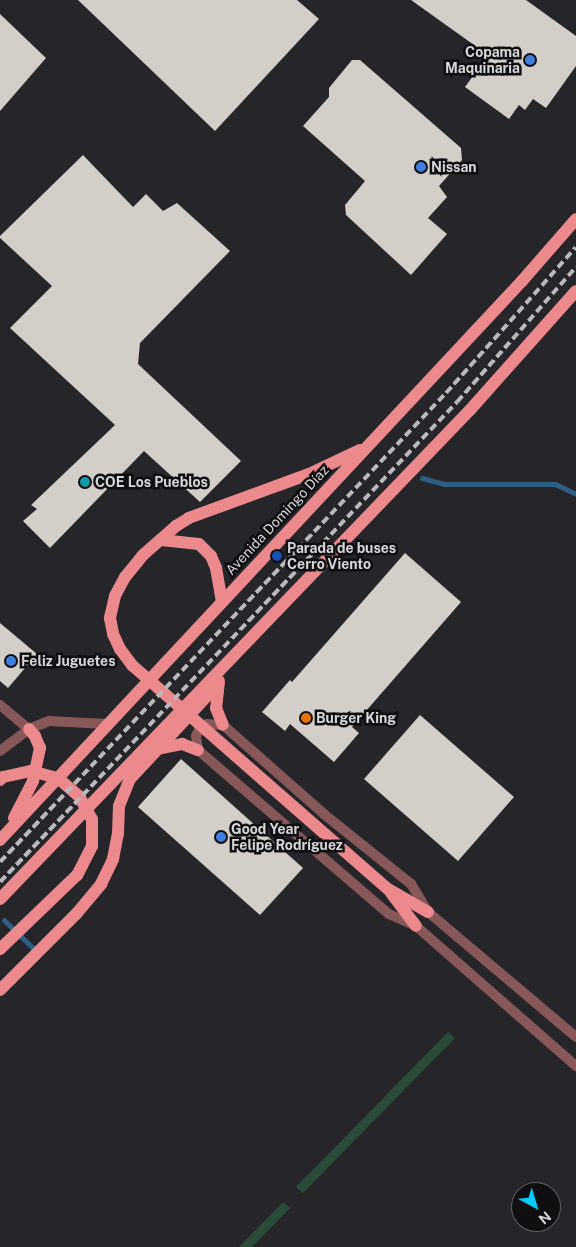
<!DOCTYPE html>
<html>
<head>
<meta charset="utf-8">
<style>
  body { margin:0 }
  #map { position:relative; width:576px; height:1247px; overflow:hidden; background:#26252a; font-family:"Public Sans",sans-serif }
  div>[style] { position:absolute }
  .green>* { inset:0; background:#2b4b39 }
  .stream>* { height:5px; margin:-2.5px; padding:0 2.5px; transform-origin:2.5px; border-radius:2.5px; background:#2d5e84 }
  .building>* { inset:0; background:#d3cec8 }
  .minor>* { height:10px; margin:-5px; padding:0 5px; transform-origin:5px; border-radius:5px; background:#885859 }
  .tertiary>* { height:10px; margin:-5px; padding:0 5px; transform-origin:5px; border-radius:5px; background:#885859 }
  .primary>* { height:12px; margin:-6px; padding:0 6px; transform-origin:6px; border-radius:6px; background:#ec898d }
  .rail>* { height:4px; margin-top:-2px; transform-origin:0; background:repeating-linear-gradient(90deg,#b9b8bd 0 8px,transparent 0 12px) }
  .dots>* { width:14px; height:14px; translate:-50% -50%; box-sizing:border-box; border:2px solid #0f0e11; border-radius:50% }
  span { translate:-50% -50%; white-space:nowrap; text-align:center; line-height:1.15; -webkit-text-stroke:5px #0f0e11; paint-order:stroke }
  .poi-label { font-size:14px; color:#d7d6da; font-weight:700 }
  .right { translate:-100% -50%; text-align:right }
  .left { translate:0 -50%; text-align:left }
  .street-label { font-size:14px; color:#d7d6da }
  .north { position:absolute; left:511px; top:1182px; width:50px; height:50px; box-sizing:border-box; background:#0f0e11; border:1px solid #5f5e61; border-radius:50%; rotate:141deg; font-size:14px; font-weight:700; line-height:20px; text-align:center; color:#d7d6da }
  .north::after { content:''; display:block; margin:auto; width:18px; height:22px; background:#04cbf9; clip-path:polygon(50% 0,100% 100%,50% 72%,0 100%) }
</style>
</head>
<body>
<div id="map">
  <div class="green">
    <i style="clip-path:polygon(448px 1032px,455px 1038px,303px 1193px,296px 1187px)"></i>
    <i style="clip-path:polygon(283px 1202px,290px 1208px,252px 1247px,239px 1247px)"></i>
  </div>
  <div class="stream">
    <i style="left:422px;top:478px;width:24px;rotate:15deg"></i>
    <i style="left:445px;top:484px;width:110px"></i>
    <i style="left:555px;top:484px;width:23px;rotate:25deg"></i>
    <i style="left:4px;top:920px;width:42px;rotate:44deg"></i>
  </div>
  <div class="building">
    <i style="clip-path:polygon(78px 0,297px 0,319px 19px,215px 131px)"></i>
    <i style="clip-path:polygon(411px 0,526px 0,576px 36px,576px 66px,546px 108px,533px 99px,525px 110px,519px 105px,509px 119px,465px 87px,488px 55px)"></i>
    <i style="clip-path:polygon(0 14px,46px 58px,0 111px)"></i>
    <i style="clip-path:polygon(352px 60px,360px 60px,461px 148px,462px 160px,439px 186px,447px 197px,428px 218px,447px 234px,411px 275px,346px 215px,345px 205px,365px 181px,303px 126px,329px 97px,329px 88px)"></i>
    <i style="clip-path:polygon(83px 155px,133px 207px,146px 194px,163px 211px,177px 203px,230px 251px,140px 343px,138px 364px,241px 461px,200px 502px,144px 451px,50px 548px,23px 521px,37px 509px,31px 505px,115px 425px,10px 328px,52px 286px,0 238px,0 236px)"></i>
    <i style="clip-path:polygon(405px 553px,461px 602px,352px 727px,359px 733px,334px 762px,290px 724px,285px 731px,262px 712px,290px 680px,292px 682px)"></i>
    <i style="clip-path:polygon(0 623px,37px 654px,8px 688px,0 681px)"></i>
    <i style="clip-path:polygon(420px 715px,514px 797px,458px 861px,364px 779px)"></i>
    <i style="clip-path:polygon(181px 759px,303px 868px,260px 915px,138px 807px)"></i>
  </div>
  <div class="minor">
    <i style="left:0;top:705px;width:38px;rotate:40deg"></i>
  </div>
  <div class="tertiary">
    <i style="left:0;top:751px;width:36px;rotate:-37deg"></i>
    <i style="left:29px;top:729px;width:22px;rotate:-22deg"></i>
    <i style="left:49px;top:721px;width:57px;rotate:3deg"></i>
    <i style="left:576px;top:1037px;width:194px;rotate:-139.8deg"></i>
    <i style="left:428px;top:912px;width:33px;rotate:-121deg"></i>
    <i style="left:411px;top:884px;width:112px;rotate:-141.2deg"></i>
    <i style="left:324px;top:814px;width:135px;rotate:-138.6deg"></i>
    <i style="left:223px;top:725px;width:16px;rotate:-176deg"></i>
    <i style="left:207px;top:724px;width:8px;rotate:150deg"></i>
    <i style="left:200px;top:728px;width:9px;rotate:117deg"></i>
    <i style="left:196px;top:736px;width:14px;rotate:82deg"></i>
    <i style="left:198px;top:750px;width:252px;rotate:40.7deg"></i>
    <i style="left:389px;top:914px;width:30px;rotate:24deg"></i>
    <i style="left:416px;top:926px;width:213px;rotate:41.2deg"></i>
  </div>
  <div class="primary">
    <i style="left:360px;top:450px;width:56px;rotate:154.8deg"></i>
    <i style="left:309px;top:474px;width:128px;rotate:159.9deg"></i>
    <i style="left:189px;top:518px;width:15px;rotate:148deg"></i>
    <i style="left:176px;top:526px;width:44px;rotate:138.7deg"></i>
    <i style="left:143px;top:555px;width:28px;rotate:129deg"></i>
    <i style="left:125px;top:577px;width:21px;rotate:118deg"></i>
    <i style="left:115px;top:596px;width:23px;rotate:103deg"></i>
    <i style="left:110px;top:618px;width:16px;rotate:79deg"></i>
    <i style="left:113px;top:634px;width:17px;rotate:65deg"></i>
    <i style="left:120px;top:649px;width:21px;rotate:53deg"></i>
    <i style="left:133px;top:666px;width:339px;rotate:41.2deg"></i>
    <i style="left:388px;top:889px;width:46px;rotate:29.9deg"></i>
    <i style="left:161px;top:540px;width:38px;rotate:6deg"></i>
    <i style="left:199px;top:544px;width:17px;rotate:45deg"></i>
    <i style="left:211px;top:556px;width:13px;rotate:67deg"></i>
    <i style="left:216px;top:568px;width:34px;rotate:80deg"></i>
    <i style="left:219px;top:681px;width:27px;rotate:96deg"></i>
    <i style="left:216px;top:708px;width:18px;rotate:68deg"></i>
    <i style="left:158px;top:749px;width:87px;rotate:-47.3deg"></i>
    <i style="left:0;top:780px;width:4px;rotate:-45deg"></i>
    <i style="left:3px;top:777px;width:29px;rotate:-12deg"></i>
    <i style="left:31px;top:771px;width:28px;rotate:15deg"></i>
    <i style="left:58px;top:778px;width:28px;rotate:41deg"></i>
    <i style="left:79px;top:796px;width:26px;rotate:61deg"></i>
    <i style="left:92px;top:819px;width:27px;rotate:90deg"></i>
    <i style="left:92px;top:846px;width:33px;rotate:117deg"></i>
    <i style="left:77px;top:875px;width:107px;rotate:136.1deg"></i>
    <i style="left:14px;top:818px;width:42px;rotate:-62.8deg"></i>
    <i style="left:33px;top:781px;width:34px;rotate:-78deg"></i>
    <i style="left:40px;top:748px;width:13px;rotate:-113deg"></i>
    <i style="left:35px;top:736px;width:9px;rotate:-131deg"></i>
    <i style="left:0;top:840px;width:765px;rotate:-46.96deg"></i>
    <i style="left:522px;top:281px;width:82px;rotate:-48.9deg"></i>
    <i style="left:391px;top:893px;width:41px;rotate:52.9deg"></i>
    <i style="left:0;top:899px;width:678px;rotate:-46.14deg"></i>
    <i style="left:470px;top:410px;width:159px;rotate:-48.3deg"></i>
    <i style="left:0;top:990px;width:109px;rotate:-45deg"></i>
    <i style="left:77px;top:913px;width:38px;rotate:-50deg"></i>
    <i style="left:101px;top:884px;width:28px;rotate:-64deg"></i>
    <i style="left:113px;top:859px;width:25px;rotate:-79deg"></i>
    <i style="left:118px;top:834px;width:28px;rotate:-88deg"></i>
    <i style="left:119px;top:806px;width:29px;rotate:-68deg"></i>
    <i style="left:130px;top:779px;width:41px;rotate:-47deg"></i>
    <i style="left:158px;top:749px;width:25px;rotate:-12deg"></i>
    <i style="left:182px;top:744px;width:17px;rotate:21deg"></i>
  </div>
  <div class="rail">
    <i style="left:0;top:862px;width:647px;rotate:-46.44deg"></i>
    <i style="left:446px;top:393px;width:195px;rotate:-48.3deg"></i>
    <i style="left:0;top:882px;width:663px;rotate:-46.41deg"></i>
    <i style="left:457px;top:402px;width:180px;rotate:-48.6deg"></i>
  </div>
  <div class="dots">
    <i style="left:530px;top:60px;background:#3f7fe0"></i>
    <i style="left:421px;top:167px;background:#3f7fe0"></i>
    <i style="left:85px;top:482px;background:#0f9aa8"></i>
    <i style="left:277px;top:556px;background:#1a4fb4"></i>
    <i style="left:11px;top:661px;background:#3f7fe0"></i>
    <i style="left:306px;top:718px;background:#e8710a"></i>
    <i style="left:221px;top:837px;background:#3f7fe0"></i>
  </div>
  <div class="poi-label">
    <span class="right" style="left:520px;top:60px">Copama<br>Maquinaria</span>
    <span class="left" style="left:431px;top:167px">Nissan</span>
    <span class="left" style="left:95px;top:482px">COE Los Pueblos</span>
    <span class="left" style="left:287px;top:556px">Parada de buses<br>Cerro Viento</span>
    <span class="left" style="left:21px;top:661px">Feliz Juguetes</span>
    <span class="left" style="left:316px;top:718px">Burger King</span>
    <span class="left" style="left:231px;top:837px">Good Year<br>Felipe Rodríguez</span>
  </div>
  <div class="street-label">
    <span style="left:277px;top:520px;rotate:-47deg">Avenida Domingo Díaz</span>
  </div>
  <div class="north">N</div>
</div>
</body>
</html>
